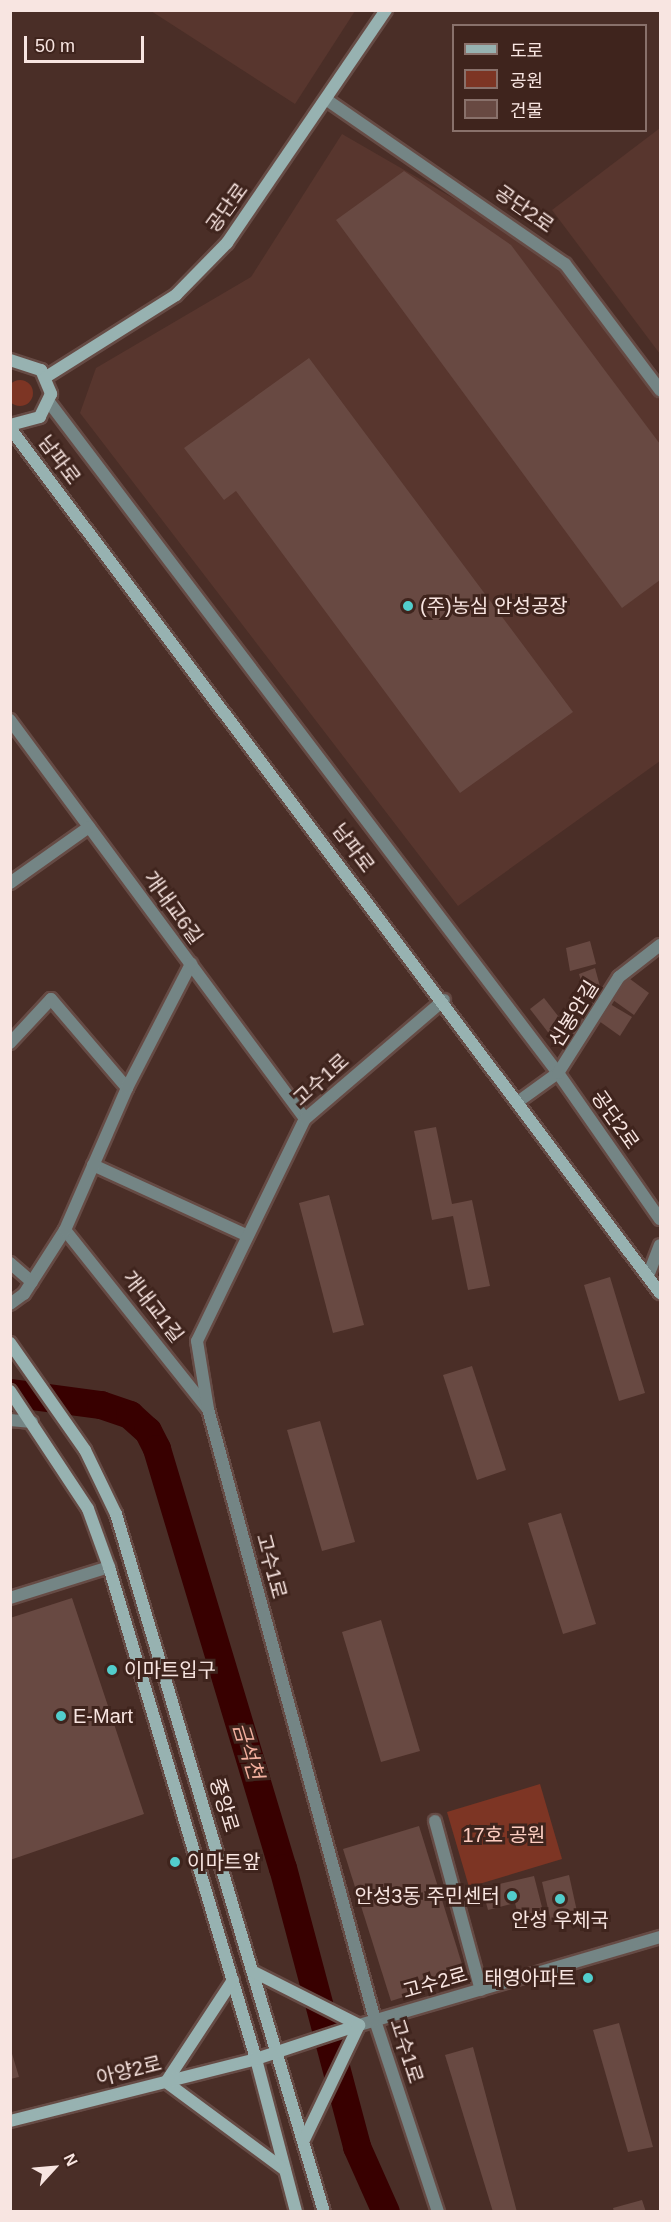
<!DOCTYPE html>
<html>
<head>
<meta charset="utf-8">
<style>
  body { margin:0 }
  #map { position:relative; width:671px; height:2222px; overflow:hidden; background:#4a2e27; font-family:Arial,"Noto Sans KR",sans-serif }
  div>[style] { position:absolute }
  .built>* { inset:0; background:#58362e }
  .green>* { inset:0; background:#7d3524 }
  .round { border-radius:50% }
  .river>* { height:28px; margin:-14px; padding:0 14px; transform-origin:14px; border-radius:14px; background:#380000 }
  .building>* { inset:0; background:#684942 }
  .roads { filter:drop-shadow(2px 0 #664b45) drop-shadow(-2px 0 #664b45) drop-shadow(0 2px #664b45) drop-shadow(0 -2px #664b45) }
  .street>* { height:12px; margin:-6px; padding:0 6px; transform-origin:6px; border-radius:6px; background:#748585 }
  .secondary>* { height:12px; margin:-6px; padding:0 6px; transform-origin:6px; border-radius:6px; background:#97b2b1 }
  .dots>* { width:16px; height:16px; translate:-50% -50%; box-sizing:border-box; border:3px solid #3f241d; border-radius:50% }
  span { translate:-50% -50%; white-space:nowrap; text-align:center; line-height:1.15; -webkit-text-stroke:6px #3f241d; paint-order:stroke }
  .street-label { font-size:20px; color:#f8e5e1 }
  .poi-label { font-size:20px; color:#f8e5e1 }
  .left { translate:0 -50%; text-align:left }
  .right { translate:-100% -50%; text-align:right }
  .park-label { font-size:20px; color:#fecec2 }
  .water-label { font-size:21px; color:#f3af9e; font-style:italic }
  .frame { position:absolute; inset:0; border:12px solid #f8e5e1; pointer-events:none }
  .legend { position:absolute; left:452px; top:24px; width:195px; height:108px; box-sizing:border-box; background:#3f241d; border:2px solid #89716b; margin:0; padding:8px 10px; list-style:none; font-size:18px; color:#f8e5e1 }
  .legend li { display:flex; align-items:center; gap:12px; height:30px }
  .legend b { width:30px; border:2px solid #89716b }
  .north { position:absolute; left:24px; top:2138px; width:60px; height:60px; -webkit-text-stroke:4px #3f241d; paint-order:stroke; rotate:64deg; font-size:16px; font-weight:700; line-height:24px; text-align:center; color:#f8e5e1 }
  .north::after { content:''; display:block; margin:auto; width:21px; height:27px; background:#f8e5e1; clip-path:polygon(50% 0,100% 100%,50% 72%,0 100%) }
  .scale { position:absolute; left:24px; top:36px; width:120px; height:27px; box-sizing:border-box; border:3px solid #f8e5e1; border-top:0; padding-left:8px; font-size:18px; line-height:21px; white-space:nowrap; color:#f8e5e1; -webkit-text-stroke:4px #3f241d; paint-order:stroke }
</style>
</head>
<body>
<div id="map">
  <div class="built">
    <i style="clip-path:polygon(151px 11px,355px 11px,295px 104px)"></i>
    <i style="clip-path:polygon(660px 128px,660px 354px,552px 210px)"></i>
    <i style="clip-path:polygon(342px 134px,557px 258px,660px 401px,660px 761px,458px 906px,80px 413px,96px 368px,251px 277px)"></i>
  </div>
  <div class="green">
    <i class="round" style="left:7px;top:380px;width:26px;height:26px"></i>
    <i style="clip-path:polygon(540px 1784px,562px 1859px,469px 1887px,447px 1812px)"></i>
  </div>
  <div class="river">
    <i style="left:10px;top:1393px;width:92px;rotate:7.5deg"></i>
    <i style="left:101px;top:1405px;width:31px;rotate:19deg"></i>
    <i style="left:130px;top:1415px;width:24px;rotate:42deg"></i>
    <i style="left:148px;top:1431px;width:20px;rotate:63deg"></i>
    <i style="left:157px;top:1449px;width:438px;rotate:73.3deg"></i>
    <i style="left:283px;top:1868px;width:289px;rotate:75.1deg"></i>
    <i style="left:357px;top:2147px;width:71px;rotate:66deg"></i>
  </div>
  <div class="building">
    <i style="clip-path:polygon(404px 171px,511px 245px,660px 444px,660px 580px,622px 608px,336px 220px)"></i>
    <i style="clip-path:polygon(309px 358px,573px 712px,460px 793px,236px 491px,224px 500px,184px 448px)"></i>
    <i style="clip-path:polygon(590px 941px,596px 964px,570px 971px,566px 948px)"></i>
    <i style="clip-path:polygon(595px 968px,601px 990px,585px 995px,579px 974px)"></i>
    <i style="clip-path:polygon(626px 976px,649px 993px,634px 1015px,613px 1000px)"></i>
    <i style="clip-path:polygon(544px 998px,569px 1030px,554px 1040px,530px 1009px)"></i>
    <i style="clip-path:polygon(610px 1004px,632px 1017px,620px 1036px,599px 1021px)"></i>
    <i style="clip-path:polygon(436px 1127px,452px 1204px,472px 1200px,490px 1286px,468px 1290px,453px 1216px,432px 1220px,414px 1131px)"></i>
    <i style="clip-path:polygon(329px 1195px,364px 1325px,333px 1333px,299px 1203px)"></i>
    <i style="clip-path:polygon(610px 1277px,645px 1393px,619px 1401px,584px 1285px)"></i>
    <i style="clip-path:polygon(472px 1366px,506px 1470px,477px 1480px,443px 1375px)"></i>
    <i style="clip-path:polygon(320px 1421px,355px 1542px,322px 1551px,287px 1430px)"></i>
    <i style="clip-path:polygon(561px 1513px,596px 1624px,563px 1634px,528px 1523px)"></i>
    <i style="clip-path:polygon(72px 1598px,144px 1814px,10px 1860px,10px 1618px)"></i>
    <i style="clip-path:polygon(381px 1620px,420px 1751px,381px 1762px,342px 1632px)"></i>
    <i style="clip-path:polygon(419px 1826px,466px 1977px,391px 2001px,343px 1849px)"></i>
    <i style="clip-path:polygon(569px 1875px,578px 1916px,551px 1922px,542px 1882px)"></i>
    <i style="clip-path:polygon(534px 1876px,545px 1919px,521px 1925px,515px 1903px,488px 1910px,482px 1888px)"></i>
    <i style="clip-path:polygon(619px 2023px,653px 2147px,628px 2152px,593px 2030px)"></i>
    <i style="clip-path:polygon(10px 2047px,19px 2077px,10px 2079px)"></i>
    <i style="clip-path:polygon(473px 2047px,517px 2212px,493px 2212px,445px 2055px)"></i>
    <i style="clip-path:polygon(642px 2200px,646px 2212px,614px 2212px,613px 2208px)"></i>
  </div>
  <div class="roads">
    <div class="street">
      <i style="left:327px;top:100px;width:289px;rotate:34.6deg"></i>
      <i style="left:565px;top:264px;width:158px;rotate:53deg"></i>
      <i style="left:49px;top:402px;width:842px;rotate:52.82deg"></i>
      <i style="left:558px;top:1073px;width:178px;rotate:55.1deg"></i>
      <i style="left:10px;top:720px;width:496px;rotate:53.5deg"></i>
      <i style="left:10px;top:883px;width:97px;rotate:-35.3deg"></i>
      <i style="left:10px;top:1043px;width:60px;rotate:-47deg"></i>
      <i style="left:51px;top:999px;width:117px;rotate:49.5deg"></i>
      <i style="left:519px;top:1101px;width:48px;rotate:-35.7deg"></i>
      <i style="left:558px;top:1073px;width:114px;rotate:-57.6deg"></i>
      <i style="left:619px;top:977px;width:52px;rotate:-38deg"></i>
      <i style="left:93px;top:1165px;width:170px;rotate:24.6deg"></i>
      <i style="left:65px;top:1230px;width:228px;rotate:51.4deg"></i>
      <i style="left:10px;top:1263px;width:29px;rotate:41deg"></i>
      <i style="left:648px;top:1276px;width:33px;rotate:-69deg"></i>
      <i style="left:10px;top:1304px;width:17px;rotate:-36deg"></i>
      <i style="left:24px;top:1294px;width:76px;rotate:-57.4deg"></i>
      <i style="left:65px;top:1230px;width:155px;rotate:-66.4deg"></i>
      <i style="left:127px;top:1088px;width:140px;rotate:-62.7deg"></i>
      <i style="left:10px;top:1420px;width:22px;rotate:5deg"></i>
      <i style="left:10px;top:1598px;width:104px;rotate:-17.4deg"></i>
      <i style="left:435px;top:1821px;width:175px;rotate:74.8deg"></i>
      <i style="left:359px;top:2025px;width:314px;rotate:-16.3deg"></i>
      <i style="left:438px;top:2212px;width:202px;rotate:-108.2deg"></i>
      <i style="left:375px;top:2020px;width:633px;rotate:-105.29deg"></i>
      <i style="left:208px;top:1409px;width:69px;rotate:-99.2deg"></i>
      <i style="left:197px;top:1341px;width:247px;rotate:-64.1deg"></i>
      <i style="left:305px;top:1119px;width:183px;rotate:-40.6deg"></i>
    </div>
    <div class="secondary">
      <i style="left:10px;top:360px;width:33px;rotate:18deg"></i>
      <i style="left:41px;top:370px;width:26px;rotate:67deg"></i>
      <i style="left:51px;top:394px;width:25px;rotate:116deg"></i>
      <i style="left:40px;top:417px;width:31px;rotate:165deg"></i>
      <i style="left:46px;top:377px;width:154px;rotate:-32.2deg"></i>
      <i style="left:176px;top:295px;width:73px;rotate:-45.6deg"></i>
      <i style="left:227px;top:243px;width:282px;rotate:-55.7deg"></i>
      <i style="left:10px;top:428px;width:1082px;rotate:53.08deg"></i>
      <i style="left:10px;top:1343px;width:131px;rotate:55deg"></i>
      <i style="left:85px;top:1450px;width:71px;rotate:64.2deg"></i>
      <i style="left:116px;top:1514px;width:728px;rotate:73.41deg"></i>
      <i style="left:10px;top:1391px;width:141px;rotate:56.5deg"></i>
      <i style="left:88px;top:1509px;width:62px;rotate:70.1deg"></i>
      <i style="left:109px;top:1567px;width:513px;rotate:73.36deg"></i>
      <i style="left:256px;top:2059px;width:158px;rotate:75.3deg"></i>
      <i style="left:254px;top:1972px;width:118px;rotate:26.8deg"></i>
      <i style="left:233px;top:1980px;width:122px;rotate:123.3deg"></i>
      <i style="left:166px;top:2082px;width:148px;rotate:36.5deg"></i>
      <i style="left:10px;top:2121px;width:254px;rotate:-14.1deg"></i>
      <i style="left:256px;top:2059px;width:108px;rotate:-18.3deg"></i>
      <i style="left:304px;top:2140px;width:127px;rotate:-64.4deg"></i>
    </div>
  </div>
  <div class="dots">
    <i style="left:408px;top:606px;background:#52cdcc"></i>
    <i style="left:112px;top:1670px;background:#52cdcc"></i>
    <i style="left:61px;top:1716px;background:#52cdcc"></i>
    <i style="left:175px;top:1862px;background:#52cdcc"></i>
    <i style="left:512px;top:1896px;background:#52cdcc"></i>
    <i style="left:560px;top:1899px;background:#52cdcc"></i>
    <i style="left:588px;top:1978px;background:#52cdcc"></i>
  </div>
  <div class="street-label">
    <span style="left:227px;top:208px;rotate:-54deg">공단로</span>
    <span style="left:524px;top:209px;rotate:35deg">공단2로</span>
    <span style="left:59px;top:460px;rotate:53deg">남파로</span>
    <span style="left:353px;top:848px;rotate:53deg">남파로</span>
    <span style="left:173px;top:908px;rotate:54deg">개내교6길</span>
    <span style="left:574px;top:1014px;rotate:-58deg">신봉안길</span>
    <span style="left:321px;top:1080px;rotate:-42deg">고수1로</span>
    <span style="left:615px;top:1120px;rotate:55deg">공단2로</span>
    <span style="left:153px;top:1307px;rotate:52deg">개내교1길</span>
    <span style="left:271px;top:1566px;rotate:75deg">고수1로</span>
    <span style="left:224px;top:1805px;rotate:73deg">중앙로</span>
    <span style="left:435px;top:1983px;rotate:-16deg">고수2로</span>
    <span style="left:406px;top:2051px;rotate:72deg">고수1로</span>
    <span style="left:129px;top:2071px;rotate:-14deg">아양2로</span>
  </div>
  <div class="poi-label">
    <span class="left" style="left:420px;top:606px">(주)농심 안성공장</span>
    <span class="left" style="left:124px;top:1670px">이마트입구</span>
    <span class="left" style="left:73px;top:1716px">E-Mart</span>
    <span class="left" style="left:187px;top:1862px">이마트앞</span>
    <span class="right" style="left:500px;top:1896px">안성3동 주민센터</span>
    <span style="left:560px;top:1920px">안성 우체국</span>
    <span class="right" style="left:576px;top:1978px">태영아파트</span>
  </div>
  <div class="park-label">
    <span style="left:504px;top:1835px">17호 공원</span>
  </div>
  <div class="water-label">
    <span style="left:248px;top:1751px;rotate:73deg">금석천</span>
  </div>
  <div class="frame"></div>
  <ul class="legend">
  <li><b style="height:8px;background:#97b2b1"></b>도로</li>
  <li><b style="height:16px;background:#7d3524"></b>공원</li>
  <li><b style="height:16px;background:#684942"></b>건물</li>
  </ul>
  <div class="north">N</div>
  <div class="scale">50 m</div>
</div>
</body>
</html>
